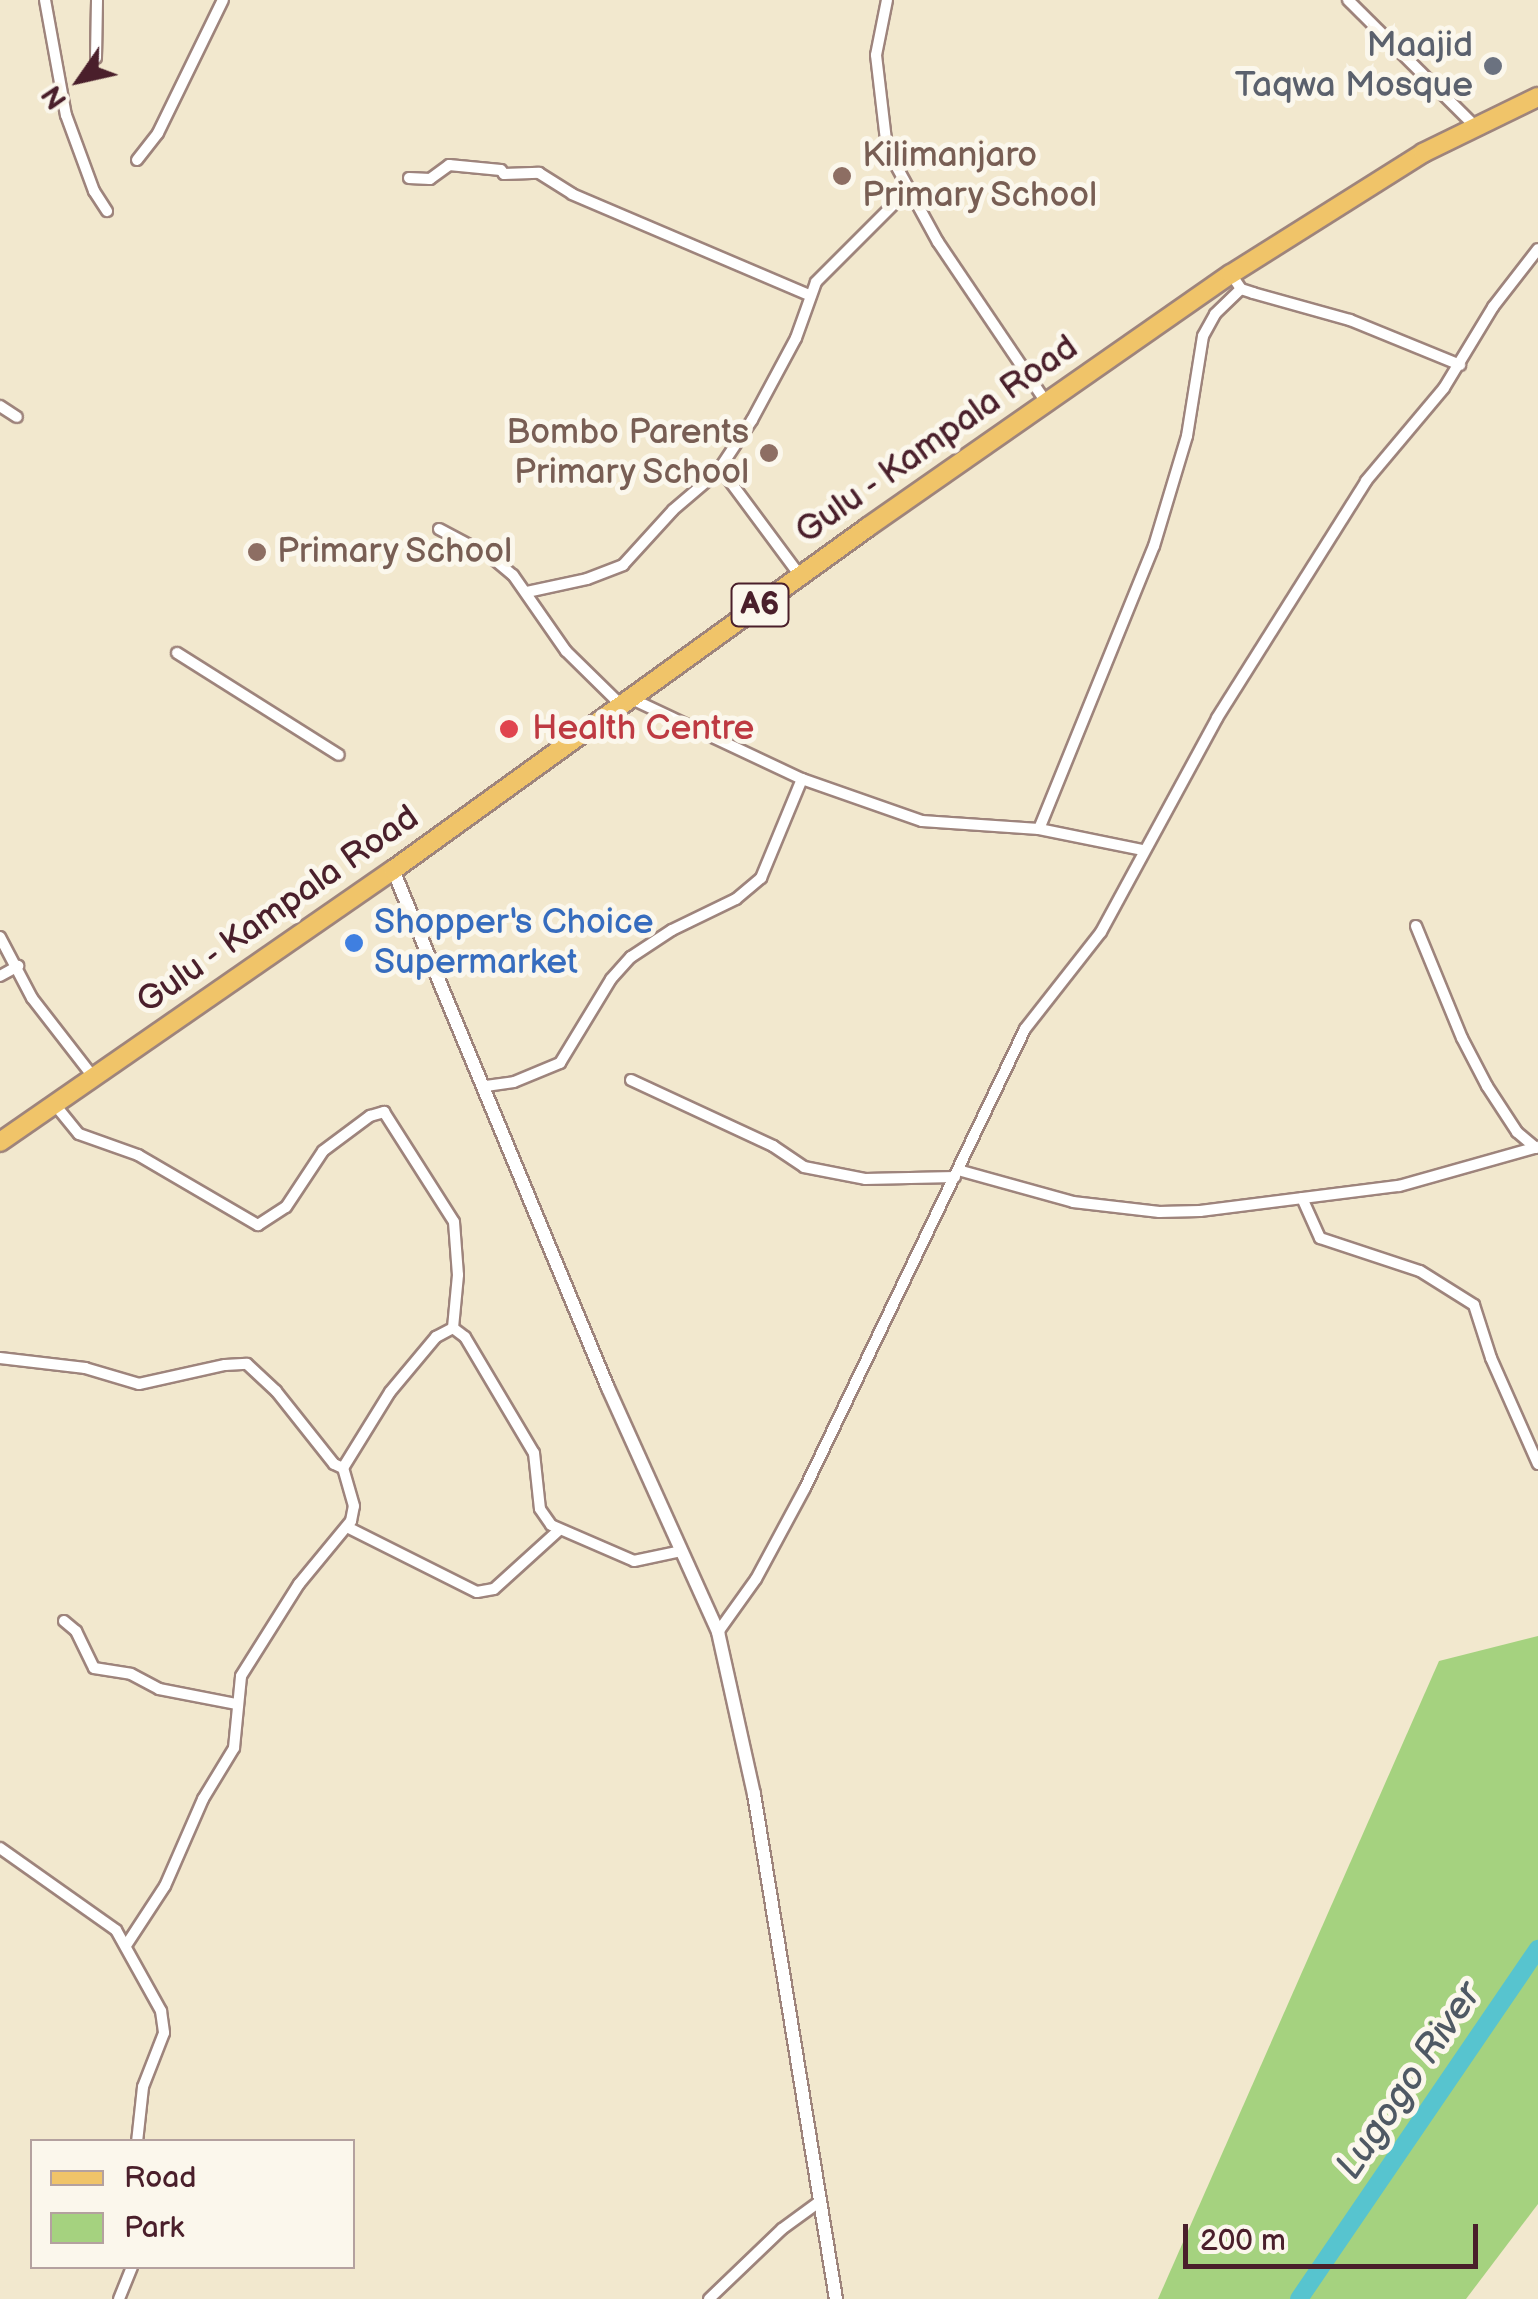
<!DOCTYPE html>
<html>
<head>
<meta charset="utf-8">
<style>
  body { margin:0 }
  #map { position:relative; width:1538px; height:2299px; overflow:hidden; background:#f2e8ce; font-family:"Balsamiq Sans",sans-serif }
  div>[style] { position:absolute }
  .green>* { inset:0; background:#a5d27f }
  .river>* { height:18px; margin:-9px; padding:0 9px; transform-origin:9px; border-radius:9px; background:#57c4cf }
  .roads { filter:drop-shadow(2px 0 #9e847c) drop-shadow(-2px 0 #9e847c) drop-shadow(0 2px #9e847c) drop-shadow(0 -2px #9e847c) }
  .minor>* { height:10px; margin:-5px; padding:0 5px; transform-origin:5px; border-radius:5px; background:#fff }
  .tertiary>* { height:12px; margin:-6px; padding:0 6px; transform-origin:6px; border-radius:6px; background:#fff }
  .primary>* { height:18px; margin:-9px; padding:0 9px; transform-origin:9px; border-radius:9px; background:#f0c469 }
  .dots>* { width:28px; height:28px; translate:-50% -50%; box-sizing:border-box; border:5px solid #fbf7ec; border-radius:50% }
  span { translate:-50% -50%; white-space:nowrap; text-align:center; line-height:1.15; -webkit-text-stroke:10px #fbf7ec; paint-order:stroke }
  .shield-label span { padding:2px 8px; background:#fbf7ec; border:2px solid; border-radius:8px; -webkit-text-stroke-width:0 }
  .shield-label { font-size:32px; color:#4a1f2b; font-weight:700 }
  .worship-label { font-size:35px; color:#5b616d }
  .right { translate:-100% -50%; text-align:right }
  .education-label { font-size:35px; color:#785e54 }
  .left { translate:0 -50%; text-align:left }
  .street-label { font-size:35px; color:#4a1f2b }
  .health-label { font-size:35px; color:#be3a42 }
  .shop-label { font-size:35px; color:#366cbe }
  .water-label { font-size:38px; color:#4f5964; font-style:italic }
  .legend { position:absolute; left:30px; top:2139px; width:325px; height:130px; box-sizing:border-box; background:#fbf7ec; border:2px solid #b4a19f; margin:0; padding:12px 18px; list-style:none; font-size:30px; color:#4a1f2b }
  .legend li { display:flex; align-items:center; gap:20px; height:50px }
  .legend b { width:50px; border:2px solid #b4a19f }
  .north { position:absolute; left:30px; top:30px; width:100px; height:100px; -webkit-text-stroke:8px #fbf7ec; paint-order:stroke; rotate:236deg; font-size:28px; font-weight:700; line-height:40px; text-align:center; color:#4a1f2b }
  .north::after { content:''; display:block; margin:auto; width:35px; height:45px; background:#4a1f2b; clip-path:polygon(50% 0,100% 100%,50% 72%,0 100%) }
  .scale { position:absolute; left:1183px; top:2224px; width:295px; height:45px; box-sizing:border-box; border:5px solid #4a1f2b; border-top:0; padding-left:12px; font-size:30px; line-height:35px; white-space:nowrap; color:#4a1f2b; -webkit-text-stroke:8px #fbf7ec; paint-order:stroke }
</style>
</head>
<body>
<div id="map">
  <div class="green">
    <i style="clip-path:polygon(1538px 1636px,1538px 2204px,1466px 2299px,1158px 2299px,1439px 1661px)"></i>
  </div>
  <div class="river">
    <i style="left:1299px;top:2299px;width:424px;rotate:-55.7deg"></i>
  </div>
  <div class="roads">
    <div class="minor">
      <i style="left:45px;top:0;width:117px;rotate:79.7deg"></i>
      <i style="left:66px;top:115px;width:81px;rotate:69.8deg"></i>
      <i style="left:94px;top:191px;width:24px;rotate:57deg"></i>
      <i style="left:887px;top:0;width:56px;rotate:101.3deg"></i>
      <i style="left:876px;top:55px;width:95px;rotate:83.3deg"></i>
      <i style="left:887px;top:149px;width:106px;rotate:61.3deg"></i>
      <i style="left:938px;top:242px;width:193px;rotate:56deg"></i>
      <i style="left:1348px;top:0;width:180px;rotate:44.8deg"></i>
      <i style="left:96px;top:58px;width:58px;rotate:-89deg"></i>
      <i style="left:137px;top:160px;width:34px;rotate:-52deg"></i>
      <i style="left:158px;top:133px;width:148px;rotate:-64deg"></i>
      <i style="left:409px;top:178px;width:21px;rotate:3deg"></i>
      <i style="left:430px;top:179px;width:24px;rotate:-36deg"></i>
      <i style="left:449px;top:165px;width:52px;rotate:5.5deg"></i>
      <i style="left:501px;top:170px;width:5px;rotate:53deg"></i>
      <i style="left:504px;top:174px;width:35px;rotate:-2deg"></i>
      <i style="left:539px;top:173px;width:39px;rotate:32deg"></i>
      <i style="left:572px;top:194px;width:258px;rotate:23.1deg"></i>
      <i style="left:1231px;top:274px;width:18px;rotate:56deg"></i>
      <i style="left:1241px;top:289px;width:13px;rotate:18deg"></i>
      <i style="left:1253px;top:293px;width:101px;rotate:15.6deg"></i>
      <i style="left:1350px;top:320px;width:119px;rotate:22.2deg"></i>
      <i style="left:0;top:406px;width:20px;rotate:33deg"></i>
      <i style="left:439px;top:529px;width:58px;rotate:27.9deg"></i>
      <i style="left:490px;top:556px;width:30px;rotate:40deg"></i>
      <i style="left:513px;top:575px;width:93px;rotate:55.1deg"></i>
      <i style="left:566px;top:651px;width:78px;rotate:44.5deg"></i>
      <i style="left:801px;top:577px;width:136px;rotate:-126.6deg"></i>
      <i style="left:720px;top:468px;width:58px;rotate:-56.3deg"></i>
      <i style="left:752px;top:420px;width:93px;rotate:-61.8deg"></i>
      <i style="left:796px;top:338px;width:59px;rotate:-70.3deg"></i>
      <i style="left:816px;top:282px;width:129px;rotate:-45deg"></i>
      <i style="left:527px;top:592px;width:61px;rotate:-12.2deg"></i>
      <i style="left:587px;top:579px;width:39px;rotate:-21deg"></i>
      <i style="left:623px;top:565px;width:74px;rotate:-47.7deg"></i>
      <i style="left:673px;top:510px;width:62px;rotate:-40.4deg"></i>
      <i style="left:177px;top:653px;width:191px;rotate:32.2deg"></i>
      <i style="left:632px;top:699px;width:188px;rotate:25.2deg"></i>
      <i style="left:802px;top:779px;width:127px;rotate:19.3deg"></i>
      <i style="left:922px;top:821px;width:117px;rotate:3.9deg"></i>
      <i style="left:1039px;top:829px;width:105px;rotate:11.5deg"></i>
      <i style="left:1039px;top:829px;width:305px;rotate:-67.9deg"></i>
      <i style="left:1154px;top:546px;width:115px;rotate:-73.3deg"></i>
      <i style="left:1187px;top:436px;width:101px;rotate:-80.9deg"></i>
      <i style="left:1203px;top:336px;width:25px;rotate:-61deg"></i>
      <i style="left:1215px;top:314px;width:36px;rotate:-44deg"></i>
      <i style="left:1416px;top:926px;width:121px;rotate:67.7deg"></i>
      <i style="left:1462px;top:1038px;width:54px;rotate:62.5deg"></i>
      <i style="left:1487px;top:1086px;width:55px;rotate:56.9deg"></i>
      <i style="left:1517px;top:1132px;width:25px;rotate:40deg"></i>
      <i style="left:0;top:937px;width:69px;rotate:62.3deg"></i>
      <i style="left:32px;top:998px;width:101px;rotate:52.2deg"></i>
      <i style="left:0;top:976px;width:21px;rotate:-29deg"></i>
      <i style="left:631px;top:1080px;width:157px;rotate:24.9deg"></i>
      <i style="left:773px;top:1146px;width:37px;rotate:34deg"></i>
      <i style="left:804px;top:1167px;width:62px;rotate:11.1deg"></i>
      <i style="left:865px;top:1179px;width:90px;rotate:-1.3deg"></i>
      <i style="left:486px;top:1086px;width:28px;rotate:-8deg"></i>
      <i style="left:514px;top:1082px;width:50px;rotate:-22.4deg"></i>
      <i style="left:560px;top:1063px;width:98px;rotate:-58.7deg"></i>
      <i style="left:611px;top:979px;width:30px;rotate:-48deg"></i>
      <i style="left:631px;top:957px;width:49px;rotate:-33.4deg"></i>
      <i style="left:672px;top:930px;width:71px;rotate:-25.8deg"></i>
      <i style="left:736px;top:899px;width:33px;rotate:-40deg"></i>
      <i style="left:761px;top:878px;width:107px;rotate:-67.5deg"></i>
      <i style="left:56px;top:1106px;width:36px;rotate:51deg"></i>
      <i style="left:79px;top:1134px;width:63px;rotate:19.6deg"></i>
      <i style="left:138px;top:1155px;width:139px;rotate:30.3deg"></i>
      <i style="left:258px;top:1225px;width:33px;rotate:-33deg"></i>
      <i style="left:286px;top:1207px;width:67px;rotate:-56.5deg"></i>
      <i style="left:323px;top:1151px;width:59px;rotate:-36.7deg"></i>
      <i style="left:370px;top:1116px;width:15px;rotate:-16deg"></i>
      <i style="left:384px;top:1112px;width:130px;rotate:57.5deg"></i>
      <i style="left:454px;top:1222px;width:53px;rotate:85.7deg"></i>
      <i style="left:458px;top:1275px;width:53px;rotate:95.4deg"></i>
      <i style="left:958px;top:1170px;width:119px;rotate:15.5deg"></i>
      <i style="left:1073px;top:1202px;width:87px;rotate:6.6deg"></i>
      <i style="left:1159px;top:1212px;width:41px;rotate:-1.4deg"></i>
      <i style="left:1200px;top:1211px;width:201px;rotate:-7.2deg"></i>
      <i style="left:1399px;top:1186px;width:144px;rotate:-15.7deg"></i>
      <i style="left:1302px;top:1198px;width:44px;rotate:65.8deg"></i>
      <i style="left:1320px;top:1238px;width:105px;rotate:18.3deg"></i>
      <i style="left:1420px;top:1271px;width:64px;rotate:32.2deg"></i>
      <i style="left:1474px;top:1305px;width:56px;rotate:72.2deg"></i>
      <i style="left:1491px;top:1358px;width:116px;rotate:66.1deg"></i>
      <i style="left:0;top:1358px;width:86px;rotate:6.7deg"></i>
      <i style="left:85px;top:1368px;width:56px;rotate:16.5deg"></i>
      <i style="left:139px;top:1384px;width:88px;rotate:-12.5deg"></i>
      <i style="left:225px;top:1365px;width:22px;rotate:-3deg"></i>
      <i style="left:247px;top:1364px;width:40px;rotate:43deg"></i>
      <i style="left:276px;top:1391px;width:93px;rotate:51.5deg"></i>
      <i style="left:334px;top:1464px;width:10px;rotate:24deg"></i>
      <i style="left:343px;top:1468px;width:89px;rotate:-58.3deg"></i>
      <i style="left:390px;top:1392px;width:72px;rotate:-50.1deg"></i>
      <i style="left:436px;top:1337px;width:19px;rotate:-28deg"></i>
      <i style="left:453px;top:1328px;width:15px;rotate:37deg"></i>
      <i style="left:465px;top:1337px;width:135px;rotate:59.3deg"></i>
      <i style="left:534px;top:1453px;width:56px;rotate:83.9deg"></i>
      <i style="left:540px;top:1509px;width:19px;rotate:55deg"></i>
      <i style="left:551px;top:1525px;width:90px;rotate:23.4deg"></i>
      <i style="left:634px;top:1561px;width:49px;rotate:-11.8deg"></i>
      <i style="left:347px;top:1527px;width:145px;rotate:26.6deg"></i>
      <i style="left:477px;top:1592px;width:17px;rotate:-10deg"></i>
      <i style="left:494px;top:1589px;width:86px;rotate:-42.2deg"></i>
      <i style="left:64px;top:1621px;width:16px;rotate:40deg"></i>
      <i style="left:76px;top:1631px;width:41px;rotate:64.1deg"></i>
      <i style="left:94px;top:1668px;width:37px;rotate:9deg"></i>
      <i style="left:131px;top:1674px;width:32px;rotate:28deg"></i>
      <i style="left:159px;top:1689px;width:78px;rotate:11deg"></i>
      <i style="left:718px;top:1632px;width:65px;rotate:-54.4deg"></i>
      <i style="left:756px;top:1579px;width:103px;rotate:-61.7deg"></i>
      <i style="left:805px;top:1488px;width:509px;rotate:-64.39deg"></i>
      <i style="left:1025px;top:1029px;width:123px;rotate:-51.9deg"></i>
      <i style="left:1101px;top:932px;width:243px;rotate:-61.5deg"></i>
      <i style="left:1217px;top:718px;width:280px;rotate:-57.8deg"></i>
      <i style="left:1366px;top:481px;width:121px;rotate:-50deg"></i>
      <i style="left:1444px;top:388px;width:95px;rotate:-58.8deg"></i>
      <i style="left:1493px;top:307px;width:73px;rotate:-52.2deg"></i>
      <i style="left:0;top:1848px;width:142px;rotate:35.3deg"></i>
      <i style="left:116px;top:1930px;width:93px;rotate:60.9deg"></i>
      <i style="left:161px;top:2011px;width:22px;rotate:82deg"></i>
      <i style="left:164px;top:2033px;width:58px;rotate:111.3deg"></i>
      <i style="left:143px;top:2087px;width:55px;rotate:96.2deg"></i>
      <i style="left:127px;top:1944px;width:69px;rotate:-56.8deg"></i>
      <i style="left:165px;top:1886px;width:95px;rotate:-66.4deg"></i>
      <i style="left:203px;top:1799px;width:60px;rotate:-58.7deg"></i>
      <i style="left:234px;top:1748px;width:72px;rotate:-84.4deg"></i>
      <i style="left:241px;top:1676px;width:109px;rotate:-57.8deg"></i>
      <i style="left:299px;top:1584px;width:82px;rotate:-50.5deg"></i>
      <i style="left:351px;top:1521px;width:15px;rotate:-79deg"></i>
      <i style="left:354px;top:1506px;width:40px;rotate:-106deg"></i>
      <i style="left:119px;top:2299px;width:35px;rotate:-68deg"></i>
      <i style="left:709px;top:2299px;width:101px;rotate:-43.8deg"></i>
      <i style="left:782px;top:2229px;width:46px;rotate:-36.1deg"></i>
    </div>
    <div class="tertiary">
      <i style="left:393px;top:870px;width:561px;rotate:67.46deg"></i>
      <i style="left:608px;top:1388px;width:268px;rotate:65.7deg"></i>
      <i style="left:718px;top:1632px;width:166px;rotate:77.5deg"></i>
      <i style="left:754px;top:1794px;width:512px;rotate:80.78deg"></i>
    </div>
    <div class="primary">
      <i style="left:0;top:1142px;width:478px;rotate:-34.7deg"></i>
      <i style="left:393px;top:870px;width:586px;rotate:-35.83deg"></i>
      <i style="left:868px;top:527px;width:442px;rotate:-34.9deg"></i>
      <i style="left:1231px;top:274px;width:227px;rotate:-32.2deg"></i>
      <i style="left:1423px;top:153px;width:128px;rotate:-26deg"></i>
    </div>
  </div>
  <div class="dots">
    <i style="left:1493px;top:66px;background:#6b7280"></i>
    <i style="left:842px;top:176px;background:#8d6e63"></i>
    <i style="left:769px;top:453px;background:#8d6e63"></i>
    <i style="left:257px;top:552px;background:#8d6e63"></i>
    <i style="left:509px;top:729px;background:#e0444e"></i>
    <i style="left:354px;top:943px;background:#3f7fe0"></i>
  </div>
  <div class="shield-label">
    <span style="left:760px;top:605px">A6</span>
  </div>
  <div class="worship-label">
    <span class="right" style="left:1473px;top:66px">Maajid<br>Taqwa Mosque</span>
  </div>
  <div class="education-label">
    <span class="left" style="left:862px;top:176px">Kilimanjaro<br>Primary School</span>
    <span class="right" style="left:749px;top:453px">Bombo Parents<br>Primary School</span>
    <span class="left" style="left:277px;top:552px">Primary School</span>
  </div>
  <div class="street-label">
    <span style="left:937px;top:440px;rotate:-35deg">Gulu - Kampala Road</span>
    <span style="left:278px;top:910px;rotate:-35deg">Gulu - Kampala Road</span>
  </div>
  <div class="health-label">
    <span class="left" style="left:532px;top:729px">Health Centre</span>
  </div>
  <div class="shop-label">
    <span class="left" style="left:374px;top:943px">Shopper's Choice<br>Supermarket</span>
  </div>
  <div class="water-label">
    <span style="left:1409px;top:2081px;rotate:-56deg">Lugogo River</span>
  </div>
  <ul class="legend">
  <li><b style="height:12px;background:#f0c469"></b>Road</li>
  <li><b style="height:28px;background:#a5d27f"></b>Park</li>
  </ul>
  <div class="north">N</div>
  <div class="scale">200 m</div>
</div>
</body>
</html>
